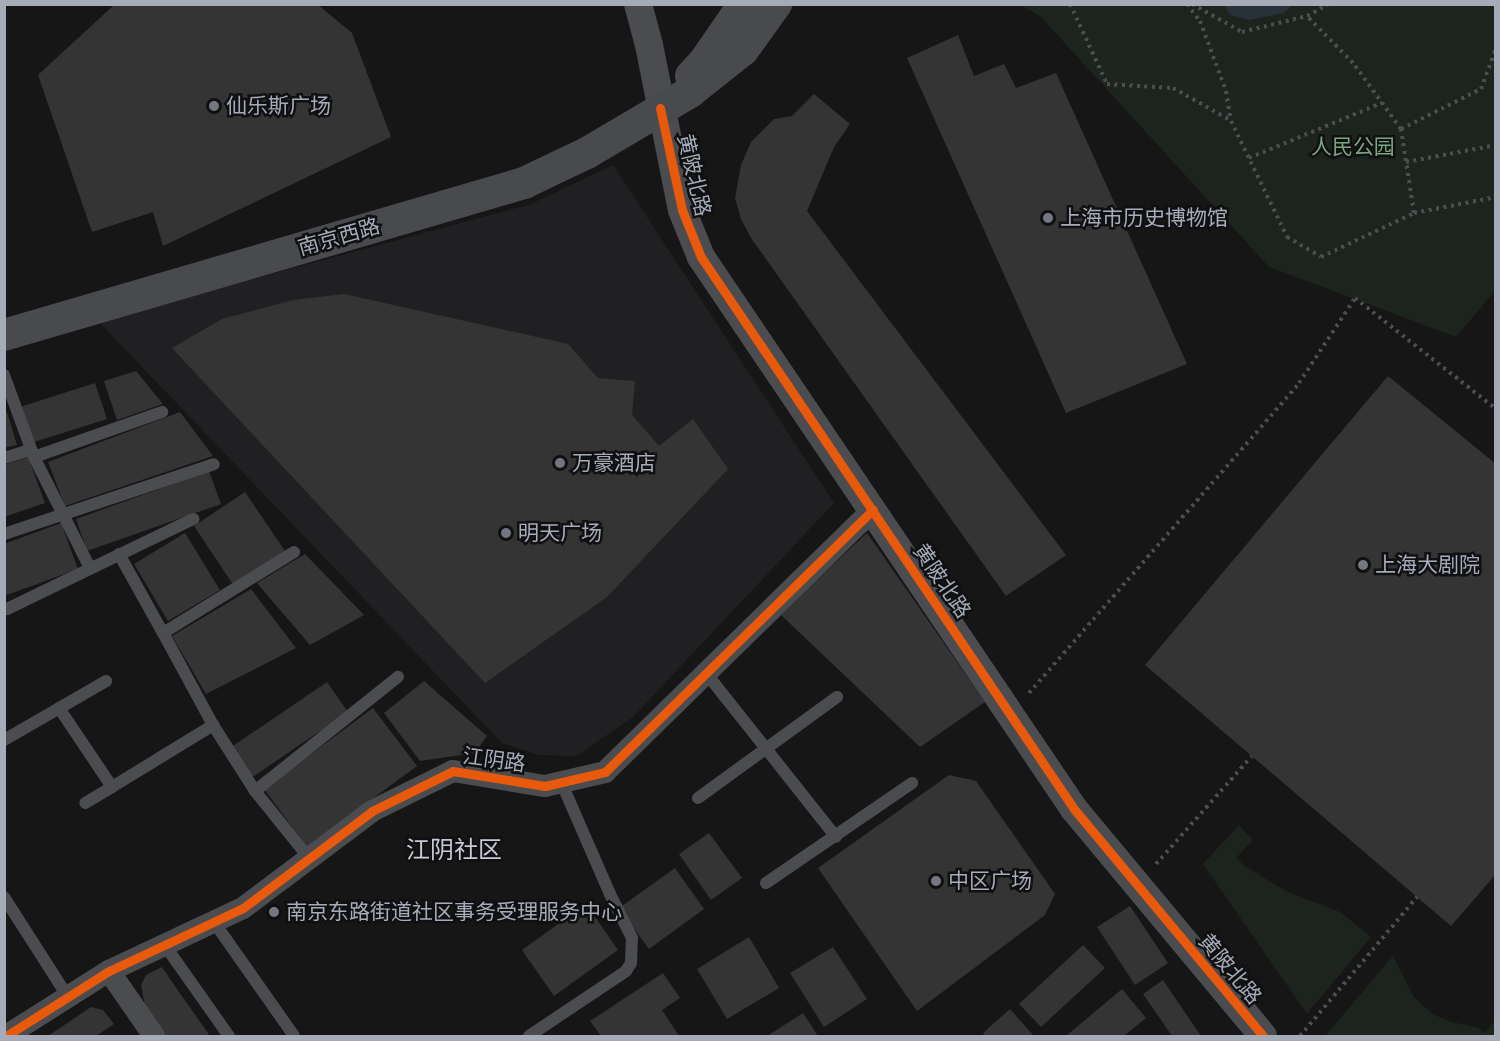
<!DOCTYPE html>
<html>
<head>
<meta charset="utf-8">
<style>
  body { margin:0 }
  #map { position:relative; width:1500px; height:1041px; overflow:hidden; background:#161616; font-family:"Archivo Narrow","Noto Sans SC",sans-serif }
  div>[style] { position:absolute }
  .built>* { inset:0; background:#202022 }
  .green>* { inset:0; background:#1c241d }
  .water>* { inset:0; background:#283139 }
  .building>* { inset:0; background:#343435 }
  .path>* { height:4px; margin-top:-2px; transform-origin:0; background:repeating-linear-gradient(90deg,#4c4d51 0 3px,transparent 0 7.5px) }
  .service>* { height:12px; margin:-6px; padding:0 6px; transform-origin:6px; border-radius:6px; background:#4a4c4f }
  .minor>* { height:22px; margin:-11px; padding:0 11px; transform-origin:11px; border-radius:11px; background:#4a4c4f }
  .tertiary>* { height:28px; margin:-14px; padding:0 14px; transform-origin:14px; border-radius:14px; background:#4a4c4f }
  .secondary>* { height:32px; margin:-16px; padding:0 16px; transform-origin:16px; border-radius:16px; background:#484a4e }
  .cycleway>* { height:9px; margin:-4.5px; padding:0 4.5px; transform-origin:4.5px; border-radius:4.5px; background:#e8590c }
  .dots>* { width:16px; height:16px; translate:-50% -50%; box-sizing:border-box; border:3px solid #101012; border-radius:50% }
  span { translate:-50% -50%; white-space:nowrap; text-align:center; line-height:1.15; -webkit-text-stroke:5px #101012; paint-order:stroke }
  .poi-label { font-size:21px; color:#a6abb8 }
  .left { translate:0 -50%; text-align:left }
  .park-label { font-size:21px; color:#7ba57f }
  .street-label { font-size:21px; color:#a6abb8 }
  .quarter-label { font-size:24px; color:#c7cad4 }
  .frame { position:absolute; inset:0; border:6px solid #a6abb8; pointer-events:none }
</style>
</head>
<body>
<div id="map">
  <div class="built">
    <i style="clip-path:polygon(613px 165px,834px 503px,632px 718px,576px 756px,539px 755px,502px 743px,98px 321px,531px 204px)"></i>
  </div>
  <div class="green">
    <i style="clip-path:polygon(1021px 5px,1495px 5px,1495px 291px,1456px 337px,1269px 267px,1041px 17px)"></i>
    <i style="clip-path:polygon(1239px 825px,1253px 840px,1236px 858px,1245px 866px,1286px 891px,1340px 912px,1371px 937px,1307px 1014px,1203px 864px)"></i>
    <i style="clip-path:polygon(1393px 956px,1413px 996px,1431px 1013px,1448px 1021px,1479px 1028px,1485px 1033px,1495px 1020px,1495px 1036px,1325px 1036px)"></i>
  </div>
  <div class="water">
    <i style="clip-path:polygon(1224px 5px,1292px 5px,1284px 13px,1249px 20px,1230px 15px)"></i>
  </div>
  <div class="building">
    <i style="clip-path:polygon(115px 4px,317px 4px,352px 33px,391px 137px,163px 246px,153px 212px,92px 232px,38px 75px)"></i>
    <i style="clip-path:polygon(958px 35px,974px 76px,1004px 64px,1016px 88px,1056px 73px,1187px 364px,1066px 413px,907px 58px)"></i>
    <i style="clip-path:polygon(814px 94px,850px 124px,834px 147px,807px 211px,1066px 555px,1006px 596px,751px 238px,741px 219px,735px 198px,741px 165px,751px 142px,774px 119px,792px 116px)"></i>
    <i style="clip-path:polygon(344px 294px,568px 344px,598px 378px,635px 381px,632px 415px,659px 446px,693px 419px,728px 469px,607px 597px,485px 683px,172px 348px,222px 319px,293px 300px)"></i>
    <i style="clip-path:polygon(136px 371px,163px 404px,117px 420px,104px 381px)"></i>
    <i style="clip-path:polygon(1388px 376px,1496px 464px,1496px 874px,1451px 926px,1145px 665px)"></i>
    <i style="clip-path:polygon(95px 383px,107px 419px,31px 443px,20px 407px)"></i>
    <i style="clip-path:polygon(7px 412px,17px 445px,4px 448px,4px 413px)"></i>
    <i style="clip-path:polygon(180px 412px,213px 456px,65px 506px,48px 462px)"></i>
    <i style="clip-path:polygon(28px 457px,45px 503px,4px 517px,4px 465px)"></i>
    <i style="clip-path:polygon(209px 471px,221px 504px,87px 551px,76px 519px)"></i>
    <i style="clip-path:polygon(245px 492px,285px 551px,234px 586px,194px 526px)"></i>
    <i style="clip-path:polygon(61px 523px,78px 569px,4px 596px,4px 544px)"></i>
    <i style="clip-path:polygon(185px 533px,220px 590px,168px 621px,134px 564px)"></i>
    <i style="clip-path:polygon(867px 533px,985px 702px,920px 747px,780px 614px)"></i>
    <i style="clip-path:polygon(305px 554px,364px 615px,310px 645px,257px 583px)"></i>
    <i style="clip-path:polygon(251px 589px,296px 648px,206px 694px,172px 636px)"></i>
    <i style="clip-path:polygon(424px 681px,487px 736px,475px 753px,420px 761px,384px 713px)"></i>
    <i style="clip-path:polygon(327px 682px,348px 712px,251px 778px,230px 748px)"></i>
    <i style="clip-path:polygon(373px 708px,417px 766px,307px 847px,264px 789px)"></i>
    <i style="clip-path:polygon(949px 775px,976px 781px,1055px 894px,1045px 915px,917px 1011px,818px 868px)"></i>
    <i style="clip-path:polygon(709px 833px,742px 878px,711px 900px,679px 854px)"></i>
    <i style="clip-path:polygon(675px 868px,704px 909px,649px 949px,619px 908px)"></i>
    <i style="clip-path:polygon(586px 904px,618px 950px,554px 996px,522px 950px)"></i>
    <i style="clip-path:polygon(1130px 906px,1168px 963px,1135px 985px,1097px 927px)"></i>
    <i style="clip-path:polygon(749px 937px,779px 988px,727px 1019px,697px 969px)"></i>
    <i style="clip-path:polygon(1083px 945px,1105px 968px,1041px 1027px,1019px 1004px)"></i>
    <i style="clip-path:polygon(833px 947px,867px 999px,824px 1027px,790px 973px)"></i>
    <i style="clip-path:polygon(162px 967px,179px 992px,210px 1036px,165px 1036px,145px 1006px,141px 985px,146px 975px)"></i>
    <i style="clip-path:polygon(663px 973px,680px 998px,662px 1010px,679px 1036px,601px 1036px,590px 1021px)"></i>
    <i style="clip-path:polygon(1163px 980px,1201px 1036px,1172px 1036px,1143px 994px)"></i>
    <i style="clip-path:polygon(1122px 989px,1146px 1018px,1124px 1036px,1066px 1036px)"></i>
    <i style="clip-path:polygon(91px 1007px,103px 1010px,114px 1024px,96px 1036px,48px 1036px)"></i>
    <i style="clip-path:polygon(1010px 1009px,1034px 1036px,986px 1036px,983px 1033px)"></i>
    <i style="clip-path:polygon(803px 1013px,818px 1036px,767px 1036px)"></i>
  </div>
  <div class="path">
    <i style="left:1070px;top:4px;width:88px;rotate:65.2deg"></i>
    <i style="left:1107px;top:84px;width:66px;rotate:3.5deg"></i>
    <i style="left:1173px;top:88px;width:65px;rotate:29.3deg"></i>
    <i style="left:1187px;top:4px;width:21px;rotate:53deg"></i>
    <i style="left:1200px;top:21px;width:75px;rotate:69.6deg"></i>
    <i style="left:1226px;top:91px;width:30px;rotate:81deg"></i>
    <i style="left:1231px;top:121px;width:129px;rotate:64.2deg"></i>
    <i style="left:1287px;top:237px;width:39px;rotate:30deg"></i>
    <i style="left:1321px;top:257px;width:103px;rotate:-25.3deg"></i>
    <i style="left:1414px;top:213px;width:85px;rotate:-98.8deg"></i>
    <i style="left:1401px;top:129px;width:82px;rotate:-126deg"></i>
    <i style="left:1353px;top:63px;width:66px;rotate:-134.4deg"></i>
    <i style="left:1192px;top:4px;width:57px;rotate:29.2deg"></i>
    <i style="left:1242px;top:32px;width:67px;rotate:-13.8deg"></i>
    <i style="left:1307px;top:16px;width:25px;rotate:-29deg"></i>
    <i style="left:1401px;top:129px;width:89px;rotate:-26.6deg"></i>
    <i style="left:1481px;top:89px;width:44px;rotate:-69.9deg"></i>
    <i style="left:1249px;top:158px;width:144px;rotate:-22.5deg"></i>
    <i style="left:1406px;top:162px;width:92px;rotate:-10.7deg"></i>
    <i style="left:1414px;top:213px;width:84px;rotate:-11deg"></i>
    <i style="left:1355px;top:298px;width:179px;rotate:38.2deg"></i>
    <i style="left:1029px;top:693px;width:411px;rotate:-48.9deg"></i>
    <i style="left:1299px;top:383px;width:102px;rotate:-56.6deg"></i>
    <i style="left:1156px;top:864px;width:144px;rotate:-48.4deg"></i>
    <i style="left:1300px;top:1036px;width:182px;rotate:-49.9deg"></i>
  </div>
  <div class="service">
    <i style="left:4px;top:375px;width:87px;rotate:69.9deg"></i>
    <i style="left:34px;top:457px;width:124px;rotate:63.2deg"></i>
    <i style="left:34px;top:457px;width:136px;rotate:-19.4deg"></i>
    <i style="left:4px;top:458px;width:27px;rotate:-17deg"></i>
    <i style="left:4px;top:534px;width:221px;rotate:-18.4deg"></i>
    <i style="left:119px;top:554px;width:90px;rotate:60.9deg"></i>
    <i style="left:163px;top:633px;width:154px;rotate:-31.7deg"></i>
    <i style="left:7px;top:609px;width:207px;rotate:-25.8deg"></i>
    <i style="left:706px;top:673px;width:209px;rotate:51.6deg"></i>
    <i style="left:59px;top:708px;width:95px;rotate:56.1deg"></i>
    <i style="left:112px;top:787px;width:31px;rotate:149deg"></i>
    <i style="left:213px;top:725px;width:78px;rotate:57.5deg"></i>
    <i style="left:255px;top:791px;width:86px;rotate:51.1deg"></i>
    <i style="left:4px;top:740px;width:118px;rotate:-30deg"></i>
    <i style="left:112px;top:787px;width:119px;rotate:-31.5deg"></i>
    <i style="left:213px;top:725px;width:105px;rotate:-118.5deg"></i>
    <i style="left:255px;top:791px;width:183px;rotate:-38.6deg"></i>
    <i style="left:698px;top:798px;width:172px;rotate:-36deg"></i>
    <i style="left:766px;top:883px;width:177px;rotate:-34.4deg"></i>
    <i style="left:4px;top:897px;width:119px;rotate:57.4deg"></i>
    <i style="left:214px;top:922px;width:139px;rotate:54.9deg"></i>
    <i style="left:164px;top:944px;width:113px;rotate:54.8deg"></i>
    <i style="left:529px;top:1036px;width:117px;rotate:-33.8deg"></i>
    <i style="left:626px;top:971px;width:9px;rotate:-58deg"></i>
    <i style="left:631px;top:963px;width:25px;rotate:-88deg"></i>
    <i style="left:632px;top:938px;width:49px;rotate:-116.6deg"></i>
    <i style="left:610px;top:894px;width:122px;rotate:-113.6deg"></i>
  </div>
  <div class="minor">
    <i style="left:109px;top:971px;width:79px;rotate:55.3deg"></i>
    <i style="left:6px;top:1036px;width:122px;rotate:-32.3deg"></i>
    <i style="left:109px;top:971px;width:148px;rotate:-25.2deg"></i>
    <i style="left:243px;top:908px;width:161px;rotate:-36.9deg"></i>
    <i style="left:372px;top:811px;width:90px;rotate:-26.3deg"></i>
    <i style="left:453px;top:771px;width:93px;rotate:9.3deg"></i>
    <i style="left:545px;top:786px;width:62px;rotate:-13.1deg"></i>
    <i style="left:605px;top:772px;width:375px;rotate:-44.4deg"></i>
  </div>
  <div class="tertiary">
    <i style="left:638px;top:4px;width:42px;rotate:75deg"></i>
    <i style="left:649px;top:45px;width:168px;rotate:78.7deg"></i>
    <i style="left:682px;top:210px;width:51px;rotate:68deg"></i>
    <i style="left:701px;top:257px;width:666px;rotate:55.95deg"></i>
    <i style="left:1074px;top:809px;width:295px;rotate:50.2deg"></i>
  </div>
  <div class="secondary">
    <i style="left:691px;top:76px;width:19px;rotate:-47deg"></i>
    <i style="left:704px;top:62px;width:70px;rotate:-55.4deg"></i>
    <i style="left:4px;top:335px;width:542px;rotate:-16.29deg"></i>
    <i style="left:524px;top:183px;width:70px;rotate:-25.5deg"></i>
    <i style="left:587px;top:153px;width:120px;rotate:-30.6deg"></i>
    <i style="left:690px;top:92px;width:68px;rotate:-38.4deg"></i>
    <i style="left:743px;top:50px;width:57px;rotate:-54.3deg"></i>
  </div>
  <div class="cycleway">
    <i style="left:660px;top:108px;width:104px;rotate:77.8deg"></i>
    <i style="left:682px;top:210px;width:51px;rotate:68deg"></i>
    <i style="left:701px;top:257px;width:666px;rotate:55.95deg"></i>
    <i style="left:1074px;top:809px;width:295px;rotate:50.2deg"></i>
    <i style="left:6px;top:1036px;width:122px;rotate:-32.3deg"></i>
    <i style="left:109px;top:971px;width:148px;rotate:-25.2deg"></i>
    <i style="left:243px;top:908px;width:161px;rotate:-36.9deg"></i>
    <i style="left:372px;top:811px;width:90px;rotate:-26.3deg"></i>
    <i style="left:453px;top:771px;width:93px;rotate:9.3deg"></i>
    <i style="left:545px;top:786px;width:62px;rotate:-13.1deg"></i>
    <i style="left:605px;top:772px;width:375px;rotate:-44.4deg"></i>
  </div>
  <div class="dots">
    <i style="left:214px;top:106px;background:#74777f"></i>
    <i style="left:1048px;top:218px;background:#74777f"></i>
    <i style="left:560px;top:463px;background:#74777f"></i>
    <i style="left:506px;top:533px;background:#74777f"></i>
    <i style="left:1363px;top:565px;background:#74777f"></i>
    <i style="left:936px;top:881px;background:#74777f"></i>
    <i style="left:274px;top:912px;background:#74777f"></i>
  </div>
  <div class="poi-label">
    <span class="left" style="left:226px;top:106px">仙乐斯广场</span>
    <span class="left" style="left:1060px;top:218px">上海市历史博物馆</span>
    <span class="left" style="left:572px;top:463px">万豪酒店</span>
    <span class="left" style="left:518px;top:533px">明天广场</span>
    <span class="left" style="left:1375px;top:565px">上海大剧院</span>
    <span class="left" style="left:948px;top:881px">中区广场</span>
    <span class="left" style="left:286px;top:912px">南京东路街道社区事务受理服务中心</span>
  </div>
  <div class="park-label">
    <span style="left:1353px;top:147px">人民公园</span>
  </div>
  <div class="street-label">
    <span style="left:694px;top:175px;rotate:77deg">黄陂北路</span>
    <span style="left:339px;top:237px;rotate:-16deg">南京西路</span>
    <span style="left:942px;top:581px;rotate:56deg">黄陂北路</span>
    <span style="left:494px;top:760px;rotate:8deg">江阴路</span>
    <span style="left:1230px;top:969px;rotate:50deg">黄陂北路</span>
  </div>
  <div class="quarter-label">
    <span style="left:454px;top:850px">江阴社区</span>
  </div>
  <div class="frame"></div>
</div>
</body>
</html>
